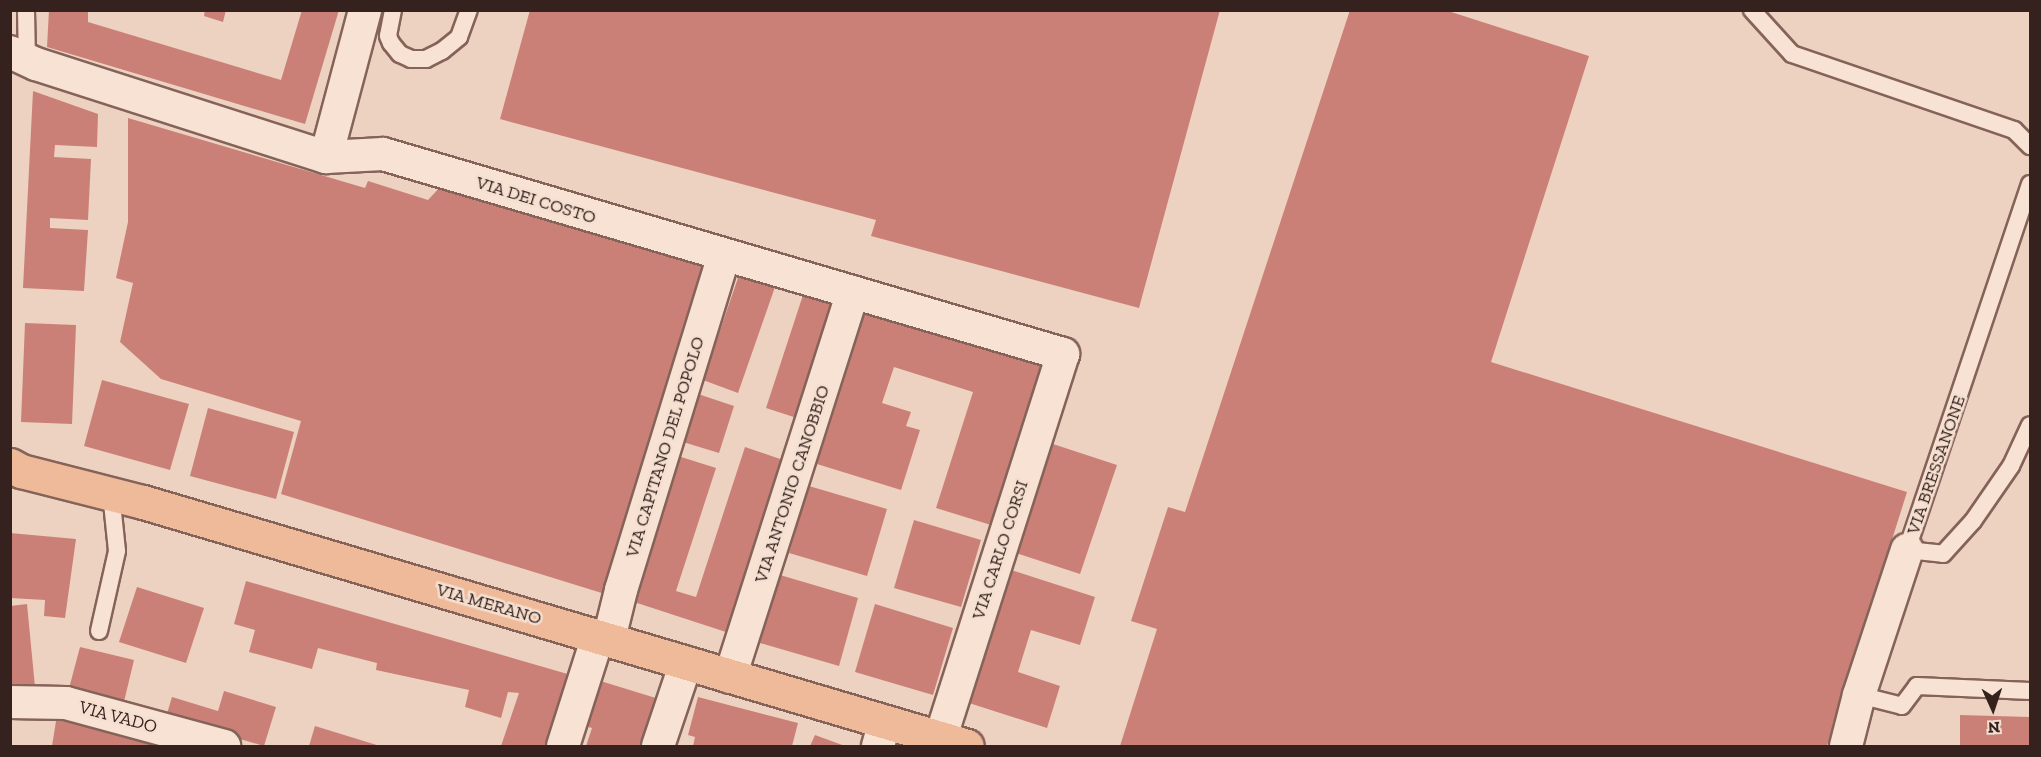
<!DOCTYPE html>
<html>
<head>
<meta charset="utf-8">
<style>
  body { margin:0 }
  #map { position:relative; width:2041px; height:757px; overflow:hidden; background:#edd2c1; font-family:"Zilla Slab",serif }
  div>[style] { position:absolute }
  .building>* { inset:0; background:#ca8077 }
  .roads { filter:drop-shadow(2px 0 #856359) drop-shadow(-2px 0 #856359) drop-shadow(0 2px #856359) drop-shadow(0 -2px #856359) }
  .lane>* { height:16px; margin:-8px; padding:0 8px; transform-origin:8px; border-radius:8px; background:#f8e2d3 }
  .street>* { height:32px; margin:-16px; padding:0 16px; transform-origin:16px; border-radius:16px; background:#f8e2d3 }
  .primary>* { height:33px; margin:-16.5px; padding:0 16.5px; transform-origin:16.5px; border-radius:16.5px; background:#efba99 }
  span { translate:-50% -50%; white-space:nowrap; text-align:center; line-height:1.15; -webkit-text-stroke:5px #f4dfd0; paint-order:stroke }
  .street-label { font-size:18px; color:#35211d }
  .frame { position:absolute; inset:0; border:12px solid #35211d; pointer-events:none }
  .north { position:absolute; left:1963px; top:679px; width:60px; height:60px; -webkit-text-stroke:4px #f4dfd0; paint-order:stroke; rotate:177deg; font-size:16px; font-weight:700; line-height:24px; text-align:center; color:#35211d }
  .north::after { content:''; display:block; margin:auto; width:21px; height:27px; background:#35211d; clip-path:polygon(50% 0,100% 100%,50% 72%,0 100%) }
</style>
</head>
<body>
<div id="map">
  <div class="building">
    <i style="clip-path:polygon(49px 10px,88px 10px,88px 22px,281px 80px,302px 10px,339px 10px,305px 124px,47px 47px)"></i>
    <i style="clip-path:polygon(205px 10px,226px 10px,223px 22px,204px 16px)"></i>
    <i style="clip-path:polygon(530px 10px,1220px 10px,1139px 308px,871px 236px,876px 220px,500px 119px)"></i>
    <i style="clip-path:polygon(1350px 10px,1445px 10px,1589px 56px,1491px 362px,1907px 492px,1827px 746px,1120px 746px,1157px 629px,1131px 621px,1168px 507px,1185px 512px)"></i>
    <i style="clip-path:polygon(33px 91px,98px 114px,97px 147px,55px 145px,54px 157px,91px 159px,88px 220px,50px 218px,50px 228px,88px 230px,84px 291px,23px 288px)"></i>
    <i style="clip-path:polygon(128px 118px,365px 188px,368px 181px,428px 200px,441px 186px,713px 265px,605px 594px,281px 494px,301px 421px,161px 379px,120px 342px,133px 283px,116px 278px,128px 222px)"></i>
    <i style="clip-path:polygon(739px 275px,775px 287px,738px 393px,703px 380px)"></i>
    <i style="clip-path:polygon(803px 295px,841px 308px,803px 420px,766px 408px)"></i>
    <i style="clip-path:polygon(866px 310px,1042px 365px,991px 525px,936px 508px,973px 392px,894px 367px,882px 403px,911px 412px,906px 426px,920px 430px,901px 490px,817px 464px)"></i>
    <i style="clip-path:polygon(25px 323px,76px 325px,72px 424px,21px 422px)"></i>
    <i style="clip-path:polygon(102px 380px,189px 404px,170px 470px,84px 446px)"></i>
    <i style="clip-path:polygon(698px 394px,734px 406px,719px 453px,683px 442px)"></i>
    <i style="clip-path:polygon(208px 408px,294px 432px,276px 499px,190px 476px)"></i>
    <i style="clip-path:polygon(1053px 444px,1117px 465px,1080px 574px,1016px 553px)"></i>
    <i style="clip-path:polygon(745px 447px,789px 462px,732px 634px,631px 601px,678px 456px,716px 468px,676px 591px,696px 597px)"></i>
    <i style="clip-path:polygon(809px 486px,887px 509px,867px 576px,789px 553px)"></i>
    <i style="clip-path:polygon(914px 520px,981px 540px,961px 607px,894px 588px)"></i>
    <i style="clip-path:polygon(10px 533px,76px 539px,65px 618px,44px 616px,45px 600px,10px 598px)"></i>
    <i style="clip-path:polygon(1008px 569px,1095px 597px,1080px 645px,1031px 630px,1018px 672px,1060px 686px,1047px 728px,966px 702px)"></i>
    <i style="clip-path:polygon(780px 575px,858px 598px,839px 666px,760px 643px)"></i>
    <i style="clip-path:polygon(246px 581px,571px 675px,549px 746px,501px 746px,519px 693px,508px 692px,501px 718px,465px 707px,469px 690px,376px 670px,377px 663px,318px 648px,312px 669px,249px 652px,255px 630px,234px 624px)"></i>
    <i style="clip-path:polygon(137px 587px,204px 608px,186px 663px,119px 642px)"></i>
    <i style="clip-path:polygon(27px 604px,35px 687px,10px 690px,10px 606px)"></i>
    <i style="clip-path:polygon(875px 604px,953px 628px,933px 695px,855px 672px)"></i>
    <i style="clip-path:polygon(80px 647px,134px 660px,122px 710px,67px 696px)"></i>
    <i style="clip-path:polygon(594px 679px,659px 699px,645px 746px,586px 746px,592px 728px,581px 725px)"></i>
    <i style="clip-path:polygon(224px 691px,276px 707px,264px 746px,166px 717px,172px 697px,218px 711px)"></i>
    <i style="clip-path:polygon(698px 697px,798px 723px,792px 746px,693px 746px,695px 737px,688px 735px)"></i>
    <i style="clip-path:polygon(58px 709px,205px 746px,52px 746px)"></i>
    <i style="clip-path:polygon(1960px 715px,2030px 717px,2030px 746px,1960px 746px)"></i>
    <i style="clip-path:polygon(315px 726px,380px 746px,309px 746px)"></i>
    <i style="clip-path:polygon(815px 735px,845px 746px,810px 746px)"></i>
  </div>
  <div class="roads">
    <div class="lane">
      <i style="left:26px;top:10px;width:50px;rotate:88.9deg"></i>
      <i style="left:393px;top:10px;width:26px;rotate:101deg"></i>
      <i style="left:388px;top:36px;width:8px;rotate:67deg"></i>
      <i style="left:391px;top:43px;width:14px;rotate:51deg"></i>
      <i style="left:400px;top:54px;width:12px;rotate:24deg"></i>
      <i style="left:411px;top:59px;width:15px"></i>
      <i style="left:426px;top:59px;width:18px;rotate:-27deg"></i>
      <i style="left:442px;top:51px;width:22px;rotate:-39deg"></i>
      <i style="left:459px;top:37px;width:29px;rotate:-70deg"></i>
      <i style="left:1752px;top:10px;width:59px;rotate:47.7deg"></i>
      <i style="left:1792px;top:54px;width:235px;rotate:18.9deg"></i>
      <i style="left:2014px;top:130px;width:23px;rotate:45deg"></i>
      <i style="left:2030px;top:184px;width:386px;rotate:108.6deg"></i>
      <i style="left:1907px;top:550px;width:36px;rotate:6deg"></i>
      <i style="left:1943px;top:554px;width:45px;rotate:-47.7deg"></i>
      <i style="left:1973px;top:521px;width:67px;rotate:-55.4deg"></i>
      <i style="left:2011px;top:466px;width:45px;rotate:-65.1deg"></i>
      <i style="left:99px;top:631px;width:82px;rotate:-77.3deg"></i>
      <i style="left:117px;top:551px;width:58px;rotate:-95.9deg"></i>
      <i style="left:1859px;top:695px;width:44px;rotate:14.3deg"></i>
      <i style="left:1902px;top:706px;width:25px;rotate:-53deg"></i>
      <i style="left:1917px;top:686px;width:113px;rotate:2.5deg"></i>
    </div>
    <div class="street">
      <i style="left:10px;top:52px;width:29px;rotate:25deg"></i>
      <i style="left:36px;top:64px;width:305px;rotate:17.8deg"></i>
      <i style="left:326px;top:157px;width:57px;rotate:-3deg"></i>
      <i style="left:383px;top:154px;width:709px;rotate:16.39deg"></i>
      <i style="left:1063px;top:354px;width:411px;rotate:107.7deg"></i>
      <i style="left:326px;top:157px;width:152px;rotate:-75.1deg"></i>
      <i style="left:609px;top:639px;width:50px;rotate:-76.2deg"></i>
      <i style="left:621px;top:590px;width:350px;rotate:-72.9deg"></i>
      <i style="left:730px;top:677px;width:404px;rotate:-72.3deg"></i>
      <i style="left:10px;top:702px;width:56px;rotate:1deg"></i>
      <i style="left:66px;top:703px;width:164px;rotate:15.2deg"></i>
      <i style="left:563px;top:746px;width:115px;rotate:-72.3deg"></i>
      <i style="left:658px;top:746px;width:88px;rotate:-71.4deg"></i>
      <i style="left:878px;top:746px;width:25px;rotate:-74deg"></i>
      <i style="left:1846px;top:746px;width:53px;rotate:-75.7deg"></i>
      <i style="left:1859px;top:695px;width:153px;rotate:-71.7deg"></i>
    </div>
    <div class="primary">
      <i style="left:10px;top:465px;width:13px;rotate:29deg"></i>
      <i style="left:21px;top:471px;width:126px;rotate:14.3deg"></i>
      <i style="left:143px;top:502px;width:859px;rotate:16.49deg"></i>
    </div>
  </div>
  <div class="street-label">
    <span style="left:536px;top:200px;rotate:17deg">VIA DEI COSTO</span>
    <span style="left:665px;top:447px;rotate:-73deg">VIA CAPITANO DEL POPOLO</span>
    <span style="left:1936px;top:465px;rotate:-71deg">VIA BRESSANONE</span>
    <span style="left:792px;top:484px;rotate:-72deg">VIA ANTONIO CANOBBIO</span>
    <span style="left:1000px;top:550px;rotate:-72deg">VIA CARLO CORSI</span>
    <span style="left:489px;top:604px;rotate:16deg">VIA MERANO</span>
    <span style="left:118px;top:717px;rotate:15deg">VIA VADO</span>
  </div>
  <div class="frame"></div>
  <div class="north">N</div>
</div>
</body>
</html>
